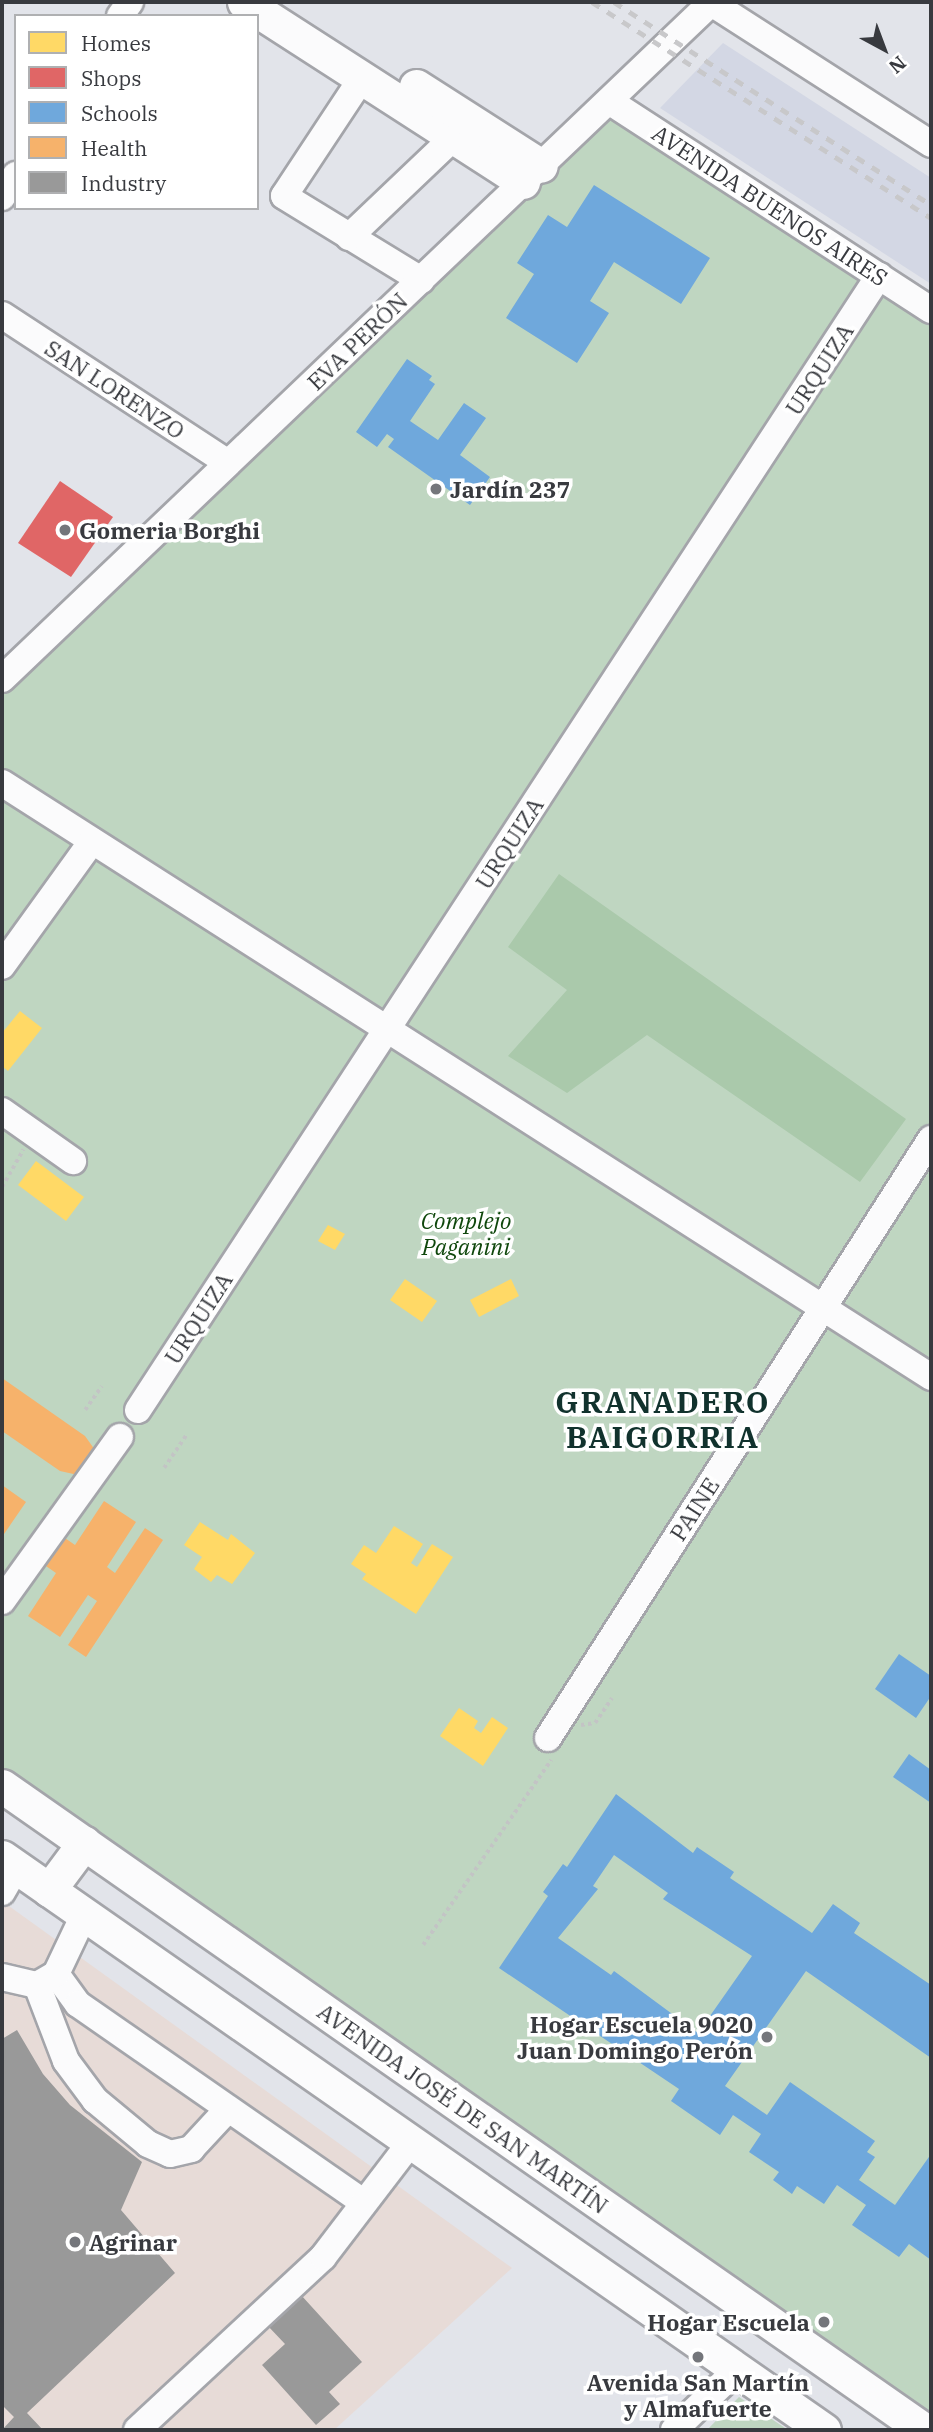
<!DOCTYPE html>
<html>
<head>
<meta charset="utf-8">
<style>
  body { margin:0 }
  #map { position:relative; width:933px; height:2432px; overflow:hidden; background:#e2e4ea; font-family:"IBM Plex Serif",serif }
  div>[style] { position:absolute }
  .built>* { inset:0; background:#d3d7e4 }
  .industrial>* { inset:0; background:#e7dbd7 }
  .green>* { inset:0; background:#bfd6c1 }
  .forest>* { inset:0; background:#aac9ab }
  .homes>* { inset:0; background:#ffd966 }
  .shops>* { inset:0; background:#e06666 }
  .schools>* { inset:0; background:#6fa8dc }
  .health>* { inset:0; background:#f6b26b }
  .industry>* { inset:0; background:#999 }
  .path>* { height:3.5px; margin-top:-1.75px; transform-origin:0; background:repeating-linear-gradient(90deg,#c3c4c5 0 3.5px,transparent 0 7px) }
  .roads { filter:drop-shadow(2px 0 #a4a5aa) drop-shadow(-2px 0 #a4a5aa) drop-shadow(0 2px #a4a5aa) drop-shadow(0 -2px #a4a5aa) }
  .minor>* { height:26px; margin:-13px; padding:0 13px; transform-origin:13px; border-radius:13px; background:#fbfbfc }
  .major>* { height:33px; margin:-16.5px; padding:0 16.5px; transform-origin:16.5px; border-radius:16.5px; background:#fbfbfc }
  .rail>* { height:5px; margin-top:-2.5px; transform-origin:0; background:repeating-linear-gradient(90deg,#c8c8ca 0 9px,transparent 0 18px) }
  .dots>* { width:19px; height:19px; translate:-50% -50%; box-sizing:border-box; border:4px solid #fff; border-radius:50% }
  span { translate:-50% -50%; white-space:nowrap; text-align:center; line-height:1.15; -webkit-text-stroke:7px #fff; paint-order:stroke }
  .street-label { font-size:23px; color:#383a3f }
  .poi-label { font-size:23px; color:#383a3f; font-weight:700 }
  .left { translate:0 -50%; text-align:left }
  .right { translate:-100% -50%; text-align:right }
  .park-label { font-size:23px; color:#0f470c; font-style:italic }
  .district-label { font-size:30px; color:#11322d; font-weight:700; letter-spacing:2px }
  .frame { position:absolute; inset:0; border:4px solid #383a3f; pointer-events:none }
  .legend { position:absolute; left:14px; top:14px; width:245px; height:196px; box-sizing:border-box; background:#fff; border:2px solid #afb0b2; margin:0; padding:9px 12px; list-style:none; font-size:21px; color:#383a3f }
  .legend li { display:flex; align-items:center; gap:14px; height:35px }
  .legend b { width:35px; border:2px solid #afb0b2 }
  .north { position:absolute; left:849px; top:14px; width:70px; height:70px; -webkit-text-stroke:5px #fff; paint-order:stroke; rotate:139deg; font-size:19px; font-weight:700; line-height:28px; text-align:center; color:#383a3f }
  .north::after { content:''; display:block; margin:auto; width:24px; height:32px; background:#383a3f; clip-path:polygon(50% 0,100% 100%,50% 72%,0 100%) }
</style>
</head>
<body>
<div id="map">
  <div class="built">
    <i style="clip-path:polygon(723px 43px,931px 178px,931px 284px,660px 108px)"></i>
  </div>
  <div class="industrial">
    <i style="clip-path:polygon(2px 1901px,512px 2268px,334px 2430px,2px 2430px)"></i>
  </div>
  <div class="green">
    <i style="clip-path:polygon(609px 101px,931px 310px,931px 2430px,2px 1786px,2px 679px)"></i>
    <i style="clip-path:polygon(739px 2397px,788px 2430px,707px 2430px)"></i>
  </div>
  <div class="forest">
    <i style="clip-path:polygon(559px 874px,906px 1119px,860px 1182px,647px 1035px,567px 1093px,508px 1056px,567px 990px,508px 947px)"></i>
  </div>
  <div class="homes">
    <i style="clip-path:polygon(20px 1011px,42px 1028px,8px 1071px,2px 1066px,2px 1033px)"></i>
    <i style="clip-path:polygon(36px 1161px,84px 1197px,66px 1221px,18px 1185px)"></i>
    <i style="clip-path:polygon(328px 1225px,345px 1234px,335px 1250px,318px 1241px)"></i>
    <i style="clip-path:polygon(405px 1279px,437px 1301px,422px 1322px,390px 1300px)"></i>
    <i style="clip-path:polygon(511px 1279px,519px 1296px,479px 1317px,470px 1300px)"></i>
    <i style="clip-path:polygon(200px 1522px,228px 1540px,231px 1534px,255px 1553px,232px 1584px,217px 1575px,211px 1582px,194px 1569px,202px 1557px,184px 1545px)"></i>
    <i style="clip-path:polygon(394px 1526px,423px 1544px,411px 1563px,417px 1567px,432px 1544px,453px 1557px,416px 1614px,362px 1579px,366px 1574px,351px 1564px,364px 1545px,376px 1553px)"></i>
    <i style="clip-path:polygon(459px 1708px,478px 1721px,474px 1728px,481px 1733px,492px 1717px,508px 1728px,483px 1766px,440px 1736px)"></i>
  </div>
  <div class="shops">
    <i style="clip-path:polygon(60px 481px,113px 517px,71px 577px,18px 543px)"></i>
  </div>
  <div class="schools">
    <i style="clip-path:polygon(594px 185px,710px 258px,681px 304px,614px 262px,590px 301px,609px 313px,577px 363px,506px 318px,534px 274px,517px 263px,548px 215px,567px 227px)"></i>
    <i style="clip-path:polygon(407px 359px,432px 376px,429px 380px,435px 384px,410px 421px,438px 440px,464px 403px,486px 418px,460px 455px,490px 477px,470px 505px,388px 447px,394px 439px,387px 434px,377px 447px,356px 432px)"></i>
    <i style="clip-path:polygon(899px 1654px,931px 1676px,931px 1696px,916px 1718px,875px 1689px)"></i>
    <i style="clip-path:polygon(909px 1754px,931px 1770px,931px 1803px,893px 1777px)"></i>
    <i style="clip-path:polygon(evenodd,616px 1794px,693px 1853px,697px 1847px,734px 1872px,730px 1878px,812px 1933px,833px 1904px,860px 1923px,854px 1933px,931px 1985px,931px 2058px,806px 1971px,725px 2086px,767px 2115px,790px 2082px,875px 2141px,867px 2152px,875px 2157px,859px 2180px,895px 2205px,931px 2154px,931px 2260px,909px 2244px,899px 2257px,852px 2225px,866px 2205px,837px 2185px,824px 2204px,797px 2186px,792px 2194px,773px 2180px,779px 2172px,749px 2152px,761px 2134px,733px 2115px,720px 2135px,671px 2101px,679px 2089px,499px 1968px,548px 1896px,543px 1892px,563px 1864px,567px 1867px,616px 1794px,614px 1855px,668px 1893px,663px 1899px,752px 1956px,698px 2033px,614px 1971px,611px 1975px,558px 1938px,598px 1889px,593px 1886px,614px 1855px)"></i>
  </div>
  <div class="health">
    <i style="clip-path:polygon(2px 1378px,85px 1436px,95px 1450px,78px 1475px,60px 1471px,2px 1431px)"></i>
    <i style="clip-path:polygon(2px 1485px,26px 1502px,2px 1537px)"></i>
    <i style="clip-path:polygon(104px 1501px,136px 1522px,107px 1567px,115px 1573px,145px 1528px,163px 1540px,86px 1657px,68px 1645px,97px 1601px,88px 1595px,60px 1637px,28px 1616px,56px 1573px,43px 1564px,62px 1536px,75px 1545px)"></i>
  </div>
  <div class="industry">
    <i style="clip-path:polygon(17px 2030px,43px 2074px,70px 2105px,142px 2162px,121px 2210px,175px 2273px,27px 2413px,43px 2430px,2px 2430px,14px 2417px,2px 2405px,2px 2039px)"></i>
    <i style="clip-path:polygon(301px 2295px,362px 2362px,329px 2392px,340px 2404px,316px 2425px,262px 2365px,285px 2344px,267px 2325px)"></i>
  </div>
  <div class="path">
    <i style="left:2px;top:1187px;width:43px;rotate:-60.4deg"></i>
    <i style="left:85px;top:1410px;width:29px;rotate:-55deg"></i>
    <i style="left:164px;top:1468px;width:41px;rotate:-55.9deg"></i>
    <i style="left:581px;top:1725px;width:14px;rotate:-8deg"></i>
    <i style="left:595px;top:1723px;width:30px;rotate:-56deg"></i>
    <i style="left:423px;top:1945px;width:225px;rotate:-55.3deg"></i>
  </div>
  <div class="roads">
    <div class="minor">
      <i style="left:710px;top:2px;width:263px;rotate:32.7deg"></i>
      <i style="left:120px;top:16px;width:17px;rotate:-54deg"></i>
      <i style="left:362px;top:78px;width:141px;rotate:123.5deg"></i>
      <i style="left:284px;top:196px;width:161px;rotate:31.5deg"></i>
      <i style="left:609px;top:101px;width:384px;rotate:33deg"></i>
      <i style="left:2px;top:197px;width:26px;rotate:-58deg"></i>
      <i style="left:349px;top:237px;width:145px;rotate:-43.6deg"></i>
      <i style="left:2px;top:315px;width:270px;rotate:33.2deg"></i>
      <i style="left:2px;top:679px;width:981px;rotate:-43.64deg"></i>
      <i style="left:2px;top:783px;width:1103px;rotate:32.59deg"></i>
      <i style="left:2px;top:966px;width:154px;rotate:-54.2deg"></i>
      <i style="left:2px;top:1111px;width:87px;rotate:35.2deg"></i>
      <i style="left:138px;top:1410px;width:1355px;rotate:-56.84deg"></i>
      <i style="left:2px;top:1601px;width:202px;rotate:-54.3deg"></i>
      <i style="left:548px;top:1738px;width:711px;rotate:-57.41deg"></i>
      <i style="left:2px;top:1892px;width:28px;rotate:-60deg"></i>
      <i style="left:56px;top:1974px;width:37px;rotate:54deg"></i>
      <i style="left:78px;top:2004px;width:348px;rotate:34.8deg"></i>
      <i style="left:2px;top:1977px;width:36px;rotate:13deg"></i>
      <i style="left:37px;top:1985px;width:22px;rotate:-30deg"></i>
      <i style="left:56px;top:1974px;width:65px;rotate:-64.6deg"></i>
      <i style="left:37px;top:1985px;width:81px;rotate:69.1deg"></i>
      <i style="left:66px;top:2061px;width:49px;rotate:53.4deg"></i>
      <i style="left:95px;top:2100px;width:69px;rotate:39.7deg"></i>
      <i style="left:148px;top:2144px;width:24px;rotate:24deg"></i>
      <i style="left:170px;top:2154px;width:22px;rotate:-13deg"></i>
      <i style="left:191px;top:2149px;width:54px;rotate:-47.2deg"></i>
      <i style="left:137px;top:2430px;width:254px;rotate:-42.9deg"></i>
      <i style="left:323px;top:2257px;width:145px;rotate:-52.6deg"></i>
      <i style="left:674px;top:2430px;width:87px;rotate:-43.6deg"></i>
    </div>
    <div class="major">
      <i style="left:244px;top:2px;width:332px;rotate:32.8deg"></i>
      <i style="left:416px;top:86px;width:148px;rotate:32.6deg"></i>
      <i style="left:2px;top:1786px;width:1125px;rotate:34.93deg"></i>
      <i style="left:2px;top:1857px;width:1002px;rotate:34.88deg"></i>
      <i style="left:49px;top:1890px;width:59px;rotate:-53.3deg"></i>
    </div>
  </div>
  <div class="rail">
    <i style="left:592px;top:2px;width:402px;rotate:32.5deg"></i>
    <i style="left:614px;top:2px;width:376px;rotate:32.6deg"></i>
  </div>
  <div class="dots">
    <i style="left:436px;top:489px;background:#74767b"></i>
    <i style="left:65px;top:530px;background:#74767b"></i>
    <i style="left:767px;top:2037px;background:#74767b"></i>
    <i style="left:75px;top:2242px;background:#74767b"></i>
    <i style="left:824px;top:2322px;background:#74767b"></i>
    <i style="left:698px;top:2357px;background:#74767b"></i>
  </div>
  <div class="street-label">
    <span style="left:770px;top:205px;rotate:33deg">AVENIDA BUENOS AIRES</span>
    <span style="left:357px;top:341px;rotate:-44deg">EVA PERÓN</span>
    <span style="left:819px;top:369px;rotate:-57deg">URQUIZA</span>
    <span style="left:115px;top:389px;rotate:33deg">SAN LORENZO</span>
    <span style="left:509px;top:843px;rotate:-57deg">URQUIZA</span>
    <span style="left:198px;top:1318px;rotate:-57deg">URQUIZA</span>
    <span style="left:694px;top:1509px;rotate:-57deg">PAINE</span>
    <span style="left:463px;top:2108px;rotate:35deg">AVENIDA JOSÉ DE SAN MARTÍN</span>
  </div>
  <div class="poi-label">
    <span class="left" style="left:450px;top:489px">Jardín 237</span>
    <span class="left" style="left:79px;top:530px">Gomeria Borghi</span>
    <span class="right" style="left:753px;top:2037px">Hogar Escuela 9020<br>Juan Domingo Perón</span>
    <span class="left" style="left:89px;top:2242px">Agrinar</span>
    <span class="right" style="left:810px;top:2322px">Hogar Escuela</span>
    <span style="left:698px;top:2395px">Avenida San Martín<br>y Almafuerte</span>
  </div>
  <div class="park-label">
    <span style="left:466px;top:1233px">Complejo<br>Paganini</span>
  </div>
  <div class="district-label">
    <span style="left:663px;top:1419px">GRANADERO<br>BAIGORRIA</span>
  </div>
  <div class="frame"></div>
  <ul class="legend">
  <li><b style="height:19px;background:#ffd966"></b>Homes</li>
  <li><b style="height:19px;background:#e06666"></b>Shops</li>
  <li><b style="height:19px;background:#6fa8dc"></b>Schools</li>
  <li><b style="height:19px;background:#f6b26b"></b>Health</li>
  <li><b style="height:19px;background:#999"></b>Industry</li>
  </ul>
  <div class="north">N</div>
</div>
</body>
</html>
